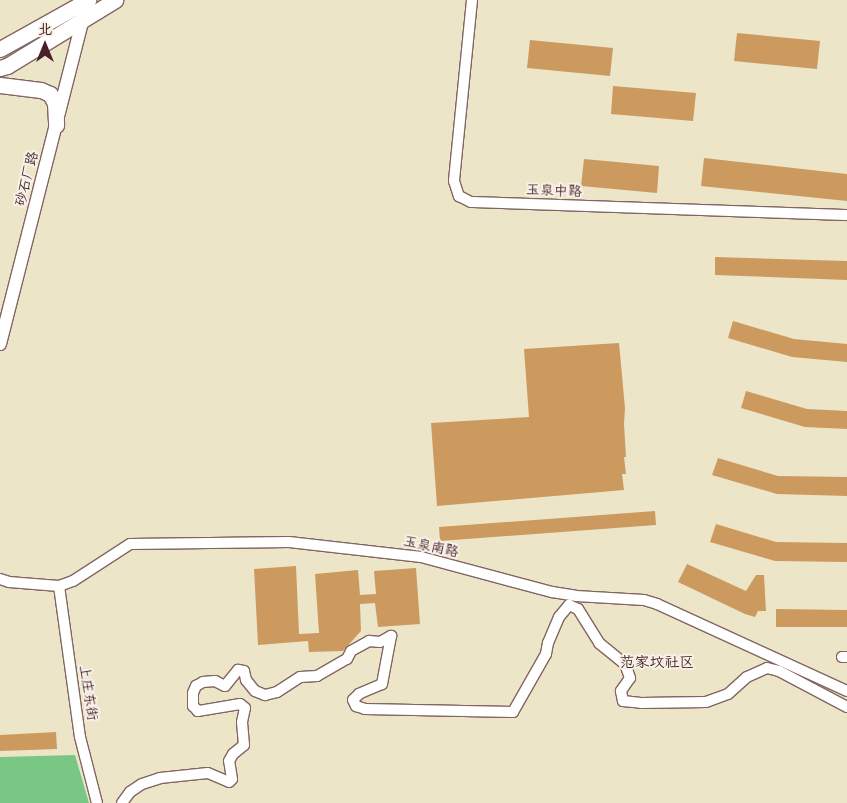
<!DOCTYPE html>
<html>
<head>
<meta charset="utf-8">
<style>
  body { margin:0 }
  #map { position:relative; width:847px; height:803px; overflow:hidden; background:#ede5c8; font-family:Pangolin,"LXGW WenKai TC",sans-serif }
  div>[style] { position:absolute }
  .green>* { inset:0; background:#7ac785 }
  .building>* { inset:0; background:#cc9a5f }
  .roads { filter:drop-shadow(1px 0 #836462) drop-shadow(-1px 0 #836462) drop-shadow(0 1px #836462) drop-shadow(0 -1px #836462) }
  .minor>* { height:10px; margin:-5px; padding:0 5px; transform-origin:5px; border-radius:5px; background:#fff }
  .tertiary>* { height:12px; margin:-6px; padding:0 6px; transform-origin:6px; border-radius:6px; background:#fff }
  .secondary>* { height:15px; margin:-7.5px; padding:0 7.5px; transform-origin:7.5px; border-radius:7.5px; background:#fff }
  span { translate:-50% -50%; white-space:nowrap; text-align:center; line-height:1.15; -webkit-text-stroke:4px #f7f3e8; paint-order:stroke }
  .street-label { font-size:14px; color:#4a1f2b }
  .neighbourhood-label { font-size:15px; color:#4a1f2b }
  .north { position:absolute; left:20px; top:20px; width:50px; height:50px; -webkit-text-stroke:4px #f7f3e8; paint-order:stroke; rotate:0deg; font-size:14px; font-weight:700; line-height:20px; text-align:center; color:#4a1f2b }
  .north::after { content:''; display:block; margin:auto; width:18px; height:22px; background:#4a1f2b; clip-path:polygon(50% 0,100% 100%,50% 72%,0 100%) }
</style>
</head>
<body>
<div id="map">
  <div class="green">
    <i style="clip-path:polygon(75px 755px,89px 803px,0 803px,0 757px)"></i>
  </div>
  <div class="building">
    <i style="clip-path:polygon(737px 33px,820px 41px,817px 69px,734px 61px)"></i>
    <i style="clip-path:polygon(530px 40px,613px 48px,610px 76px,527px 68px)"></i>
    <i style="clip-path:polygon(613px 86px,696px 93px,693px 121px,611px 114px)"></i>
    <i style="clip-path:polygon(704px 158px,847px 174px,847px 201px,701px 186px)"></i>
    <i style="clip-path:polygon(584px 159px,659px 166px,657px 193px,581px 186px)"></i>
    <i style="clip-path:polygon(715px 257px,847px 261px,847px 280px,715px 275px)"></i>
    <i style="clip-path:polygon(733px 321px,794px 339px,847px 344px,847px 362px,792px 357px,728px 338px)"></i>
    <i style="clip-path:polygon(619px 343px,625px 408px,624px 424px,626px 457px,624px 457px,626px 474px,622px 474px,624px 490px,437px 506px,431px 423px,529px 417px,524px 349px)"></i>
    <i style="clip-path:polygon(746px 391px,807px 409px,847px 411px,847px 429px,805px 427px,741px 408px)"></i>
    <i style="clip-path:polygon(718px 458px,778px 476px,847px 477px,847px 496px,777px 494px,712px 475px)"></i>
    <i style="clip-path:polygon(655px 511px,656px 525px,440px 541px,439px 527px)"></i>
    <i style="clip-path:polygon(716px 524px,776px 542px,847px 543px,847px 562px,775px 561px,710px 542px)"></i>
    <i style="clip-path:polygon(687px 564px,746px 591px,756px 575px,764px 575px,766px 611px,758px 611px,755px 617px,745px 614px,678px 582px)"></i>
    <i style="clip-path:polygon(296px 566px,299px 634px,319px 633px,315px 574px,358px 570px,360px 595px,376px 594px,374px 571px,416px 568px,420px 624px,378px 627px,375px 603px,360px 604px,361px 631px,343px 651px,309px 652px,308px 641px,258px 645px,254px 569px)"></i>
    <i style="clip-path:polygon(776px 609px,847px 610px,847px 627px,776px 627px)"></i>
    <i style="clip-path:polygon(56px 732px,57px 749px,0 751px,0 735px)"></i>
  </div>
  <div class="roads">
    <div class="minor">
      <i style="left:472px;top:0;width:182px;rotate:95.7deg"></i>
      <i style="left:454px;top:181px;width:16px;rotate:72deg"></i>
      <i style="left:459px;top:196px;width:13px;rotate:27deg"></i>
      <i style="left:471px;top:202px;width:376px;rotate:2deg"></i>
      <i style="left:0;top:579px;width:9px;rotate:18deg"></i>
      <i style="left:9px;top:582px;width:50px;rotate:4.6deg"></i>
      <i style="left:59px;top:586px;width:15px;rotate:-20deg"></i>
      <i style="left:73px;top:581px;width:68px;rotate:-33deg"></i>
      <i style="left:130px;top:544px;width:159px;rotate:-0.7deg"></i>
      <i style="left:289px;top:542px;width:133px;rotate:6.5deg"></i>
      <i style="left:421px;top:557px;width:136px;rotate:15deg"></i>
      <i style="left:552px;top:592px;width:24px;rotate:9deg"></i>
      <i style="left:576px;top:596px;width:68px;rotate:3.4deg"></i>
      <i style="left:644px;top:600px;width:14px;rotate:17deg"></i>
      <i style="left:657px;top:604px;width:209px;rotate:24.6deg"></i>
      <i style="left:59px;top:586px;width:152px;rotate:82.1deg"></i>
      <i style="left:80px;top:737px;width:68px;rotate:75.6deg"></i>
      <i style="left:842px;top:657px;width:5px"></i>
      <i style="left:122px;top:803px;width:14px;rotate:-54deg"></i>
      <i style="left:130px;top:792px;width:14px;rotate:-34deg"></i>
      <i style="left:142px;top:784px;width:19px;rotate:-18deg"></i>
      <i style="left:160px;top:778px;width:48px;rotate:-5.9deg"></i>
      <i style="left:208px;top:773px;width:23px;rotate:23deg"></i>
      <i style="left:229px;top:782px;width:4px;rotate:-45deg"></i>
      <i style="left:232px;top:779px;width:18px;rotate:-99deg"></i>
      <i style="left:229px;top:761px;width:8px;rotate:-60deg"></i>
      <i style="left:233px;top:754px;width:14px;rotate:-39deg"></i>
      <i style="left:244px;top:745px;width:23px;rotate:-95deg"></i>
      <i style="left:242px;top:722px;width:14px;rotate:-78deg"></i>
      <i style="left:245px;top:708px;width:6px;rotate:-141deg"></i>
      <i style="left:240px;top:704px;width:43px;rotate:170.5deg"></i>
      <i style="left:198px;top:711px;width:7px;rotate:-135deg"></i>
      <i style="left:193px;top:706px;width:13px;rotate:-90deg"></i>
      <i style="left:193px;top:693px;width:8px;rotate:-67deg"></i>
      <i style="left:196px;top:686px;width:8px;rotate:-30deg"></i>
      <i style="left:203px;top:682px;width:12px;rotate:-5deg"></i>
      <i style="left:215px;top:681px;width:11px;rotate:27deg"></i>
      <i style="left:225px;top:686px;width:21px;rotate:-51deg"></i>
      <i style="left:238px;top:670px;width:6px;rotate:9deg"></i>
      <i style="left:244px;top:671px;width:9px;rotate:77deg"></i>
      <i style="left:246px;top:680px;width:14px;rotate:51deg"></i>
      <i style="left:255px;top:691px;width:11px;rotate:22deg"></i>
      <i style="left:265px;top:695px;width:12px;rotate:-14deg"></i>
      <i style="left:277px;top:692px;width:27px;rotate:-33deg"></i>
      <i style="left:300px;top:677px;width:17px;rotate:-3deg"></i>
      <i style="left:317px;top:676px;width:34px;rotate:-30deg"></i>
      <i style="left:347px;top:659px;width:9px;rotate:-63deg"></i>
      <i style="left:351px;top:651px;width:21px;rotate:-29deg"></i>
      <i style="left:369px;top:641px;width:11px;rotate:5deg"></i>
      <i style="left:380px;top:642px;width:13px;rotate:-29deg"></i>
      <i style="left:391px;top:636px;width:49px;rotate:100.6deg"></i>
      <i style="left:382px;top:684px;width:25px;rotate:157deg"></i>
      <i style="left:359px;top:694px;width:8px;rotate:135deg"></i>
      <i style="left:353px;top:700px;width:7px;rotate:63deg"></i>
      <i style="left:356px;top:706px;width:9px;rotate:18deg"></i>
      <i style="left:365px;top:709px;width:148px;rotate:1.2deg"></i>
      <i style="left:513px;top:712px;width:67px;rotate:-60.4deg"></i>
      <i style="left:546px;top:654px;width:11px;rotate:-80deg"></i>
      <i style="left:548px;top:643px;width:28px;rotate:-67deg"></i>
      <i style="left:559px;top:617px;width:16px;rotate:-50deg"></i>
      <i style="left:569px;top:605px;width:10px;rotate:24deg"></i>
      <i style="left:578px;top:609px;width:40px;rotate:58deg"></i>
      <i style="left:599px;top:643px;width:33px;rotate:39deg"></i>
      <i style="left:625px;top:664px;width:15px;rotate:70deg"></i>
      <i style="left:630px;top:678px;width:16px;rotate:125deg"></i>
      <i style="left:621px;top:691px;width:10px;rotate:79deg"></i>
      <i style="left:623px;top:701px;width:18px;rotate:6deg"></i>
      <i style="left:641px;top:703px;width:65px;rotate:-0.9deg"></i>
      <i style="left:706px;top:702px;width:23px;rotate:-20deg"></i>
      <i style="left:728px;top:694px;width:25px;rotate:-42deg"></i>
      <i style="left:747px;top:677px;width:22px;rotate:-24deg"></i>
      <i style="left:767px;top:668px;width:12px;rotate:14deg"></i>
      <i style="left:779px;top:671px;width:77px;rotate:27.9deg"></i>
    </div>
    <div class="tertiary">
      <i style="left:0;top:344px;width:340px;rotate:-75.7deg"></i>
    </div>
    <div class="secondary">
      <i style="left:0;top:49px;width:101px;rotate:-29.1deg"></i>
      <i style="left:0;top:68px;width:7px;rotate:-16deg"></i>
      <i style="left:7px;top:66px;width:127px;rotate:-31.4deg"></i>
      <i style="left:0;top:85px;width:41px;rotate:7deg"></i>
      <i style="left:41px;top:90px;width:10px;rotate:24deg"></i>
      <i style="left:50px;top:94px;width:10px;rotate:61deg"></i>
      <i style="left:55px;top:103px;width:22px;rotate:87deg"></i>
    </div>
  </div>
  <div class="street-label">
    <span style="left:27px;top:179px;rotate:-76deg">砂石厂路</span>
    <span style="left:554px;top:191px;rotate:2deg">玉泉中路</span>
    <span style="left:431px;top:547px;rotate:12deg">玉泉南路</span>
    <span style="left:88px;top:693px;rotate:81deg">上庄东街</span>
  </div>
  <div class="neighbourhood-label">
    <span style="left:657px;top:663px">范家坟社区</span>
  </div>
  <div class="north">北</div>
</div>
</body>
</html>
